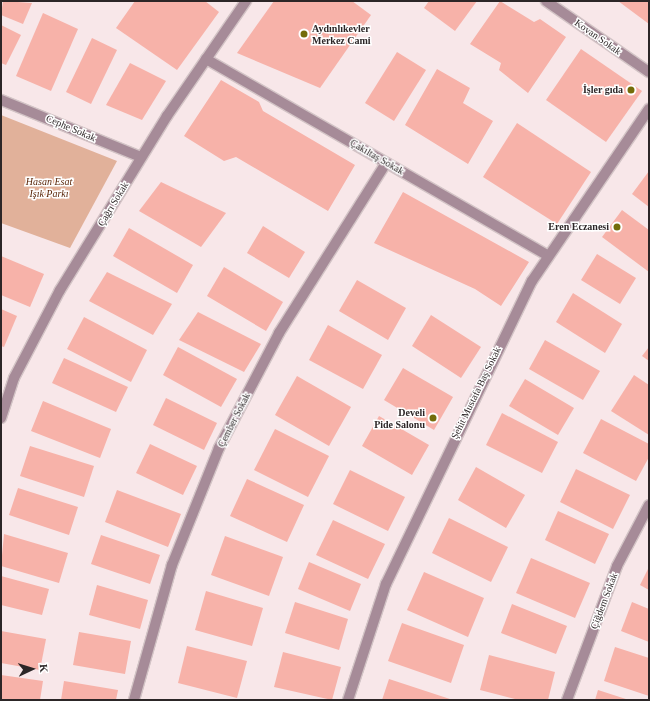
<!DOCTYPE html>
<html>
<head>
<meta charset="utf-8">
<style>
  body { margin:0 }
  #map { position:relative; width:650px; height:701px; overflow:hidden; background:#f8e7e9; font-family:Georgia,serif }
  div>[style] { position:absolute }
  .green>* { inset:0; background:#e1b19a }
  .building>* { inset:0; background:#f7b2a9 }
  .roads { filter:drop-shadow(1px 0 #d3c4c6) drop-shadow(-1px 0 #d3c4c6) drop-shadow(0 1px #d3c4c6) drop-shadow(0 -1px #d3c4c6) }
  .street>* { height:10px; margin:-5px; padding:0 5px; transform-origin:5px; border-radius:5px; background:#a68b98 }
  .dots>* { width:11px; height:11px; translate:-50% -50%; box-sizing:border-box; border:2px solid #fff; border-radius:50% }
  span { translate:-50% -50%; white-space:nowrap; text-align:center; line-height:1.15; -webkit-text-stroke:3px #fff; paint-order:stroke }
  .poi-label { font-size:10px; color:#2c2627; font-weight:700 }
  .left { translate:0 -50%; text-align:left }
  .right { translate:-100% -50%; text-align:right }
  .street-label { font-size:10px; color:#2c2627 }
  .park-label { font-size:10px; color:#551f00; font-style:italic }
  .frame { position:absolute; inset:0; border:2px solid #2c2627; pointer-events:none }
  .north { position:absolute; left:12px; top:649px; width:40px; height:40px; -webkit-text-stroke:3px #fff; paint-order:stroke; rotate:86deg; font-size:11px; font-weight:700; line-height:16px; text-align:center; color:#2c2627 }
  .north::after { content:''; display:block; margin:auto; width:14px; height:18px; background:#2c2627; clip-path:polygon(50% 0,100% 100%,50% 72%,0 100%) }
</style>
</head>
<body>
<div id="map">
  <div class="green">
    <i style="clip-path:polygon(1px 115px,117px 161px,70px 248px,1px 223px)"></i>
  </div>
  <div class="building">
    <i style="clip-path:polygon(3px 1px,32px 3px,23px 24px,1px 15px)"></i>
    <i style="clip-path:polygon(135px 1px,205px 1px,219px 12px,177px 70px,116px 28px)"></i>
    <i style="clip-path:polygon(274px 1px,352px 1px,371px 15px,320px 88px,237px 53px)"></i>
    <i style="clip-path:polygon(429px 1px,477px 1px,455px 31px,424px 8px)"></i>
    <i style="clip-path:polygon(500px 1px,534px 22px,540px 19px,566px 37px,528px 93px,499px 70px,501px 63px,470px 44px)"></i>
    <i style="clip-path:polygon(618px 1px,649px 1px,649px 24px)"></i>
    <i style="clip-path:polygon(43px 13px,78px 29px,51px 91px,16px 76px)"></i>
    <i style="clip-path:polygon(1px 25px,21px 35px,6px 65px,1px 63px)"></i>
    <i style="clip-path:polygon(92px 38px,117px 50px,91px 104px,66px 92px)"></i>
    <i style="clip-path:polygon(581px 49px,642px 91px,606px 142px,546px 100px)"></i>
    <i style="clip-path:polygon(397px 52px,426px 70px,394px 121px,365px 103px)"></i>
    <i style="clip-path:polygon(130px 63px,166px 81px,142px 120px,106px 105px)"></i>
    <i style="clip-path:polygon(437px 69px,470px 88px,463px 103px,493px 121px,468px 164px,405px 125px)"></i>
    <i style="clip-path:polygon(221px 80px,259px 102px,263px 111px,355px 165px,328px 211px,236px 157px,224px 161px,184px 136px)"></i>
    <i style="clip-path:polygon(517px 123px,591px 172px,557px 224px,483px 177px)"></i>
    <i style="clip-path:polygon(649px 171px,649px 207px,632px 194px)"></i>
    <i style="clip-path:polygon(161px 182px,226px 213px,201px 247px,139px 211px)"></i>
    <i style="clip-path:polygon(403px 192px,529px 262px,501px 306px,475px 289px,374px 243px)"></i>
    <i style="clip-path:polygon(622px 210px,649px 230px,649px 272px,602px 237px)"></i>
    <i style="clip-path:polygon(263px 226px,305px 252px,289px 278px,247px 253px)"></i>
    <i style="clip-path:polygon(129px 228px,193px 265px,177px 293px,113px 256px)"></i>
    <i style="clip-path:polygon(597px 254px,636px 278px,620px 304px,581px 280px)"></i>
    <i style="clip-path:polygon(1px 256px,44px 274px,30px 307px,1px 295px)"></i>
    <i style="clip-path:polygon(224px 267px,283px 302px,266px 331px,207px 296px)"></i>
    <i style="clip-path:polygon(107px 272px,172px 304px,153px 335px,89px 301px)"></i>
    <i style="clip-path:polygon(357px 280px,406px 308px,388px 340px,339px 311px)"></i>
    <i style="clip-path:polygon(573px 293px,622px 324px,605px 353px,556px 322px)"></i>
    <i style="clip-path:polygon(1px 309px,17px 316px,4px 347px,1px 346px)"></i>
    <i style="clip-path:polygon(198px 312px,261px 344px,244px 372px,179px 340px)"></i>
    <i style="clip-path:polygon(431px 315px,481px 347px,461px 378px,412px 346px)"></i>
    <i style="clip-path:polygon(84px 317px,147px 350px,131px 382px,67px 349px)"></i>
    <i style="clip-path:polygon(328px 325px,382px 355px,363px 389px,309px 360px)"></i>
    <i style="clip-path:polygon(545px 340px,600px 371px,583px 400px,529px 369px)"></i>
    <i style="clip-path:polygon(178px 347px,237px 379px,221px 407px,163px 375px)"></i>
    <i style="clip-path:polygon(649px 347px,649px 361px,642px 356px)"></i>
    <i style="clip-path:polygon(64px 358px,128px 387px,116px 412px,52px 383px)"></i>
    <i style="clip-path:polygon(403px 368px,453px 397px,434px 430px,384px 400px)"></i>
    <i style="clip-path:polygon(634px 375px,649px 385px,649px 435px,611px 411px)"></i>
    <i style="clip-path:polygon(297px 376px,351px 407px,329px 446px,275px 415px)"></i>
    <i style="clip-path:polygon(525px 379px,574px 408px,558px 435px,509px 406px)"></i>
    <i style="clip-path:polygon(166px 398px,217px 423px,204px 450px,153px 425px)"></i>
    <i style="clip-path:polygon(43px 401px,111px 429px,100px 458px,31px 431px)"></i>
    <i style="clip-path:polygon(502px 413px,558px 442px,542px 473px,486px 445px)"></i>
    <i style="clip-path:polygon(379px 416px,429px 445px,412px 475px,362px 446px)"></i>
    <i style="clip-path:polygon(601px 419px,649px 444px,649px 457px,636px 481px,583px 453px)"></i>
    <i style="clip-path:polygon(275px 429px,329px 456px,308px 497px,254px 470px)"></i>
    <i style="clip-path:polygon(150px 444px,197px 466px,183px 495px,136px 473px)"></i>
    <i style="clip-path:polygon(30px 446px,94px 466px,84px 497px,20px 476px)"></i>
    <i style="clip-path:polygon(476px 467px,525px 495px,506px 528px,458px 500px)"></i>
    <i style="clip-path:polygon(576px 469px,630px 495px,613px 529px,560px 502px)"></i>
    <i style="clip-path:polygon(350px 470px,405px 497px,388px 531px,333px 504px)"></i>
    <i style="clip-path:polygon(247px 479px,304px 505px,287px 542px,230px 516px)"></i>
    <i style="clip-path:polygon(18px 488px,78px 507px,69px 535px,9px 515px)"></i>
    <i style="clip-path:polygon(117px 490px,181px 514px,168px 547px,105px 522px)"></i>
    <i style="clip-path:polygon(558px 511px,609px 534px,595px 564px,545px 540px)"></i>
    <i style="clip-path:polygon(449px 518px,508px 547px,491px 582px,432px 553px)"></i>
    <i style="clip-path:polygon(333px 520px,385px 544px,368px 579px,316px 555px)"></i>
    <i style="clip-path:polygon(4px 534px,68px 553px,59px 583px,1px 566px)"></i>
    <i style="clip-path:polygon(101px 535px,160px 555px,150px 584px,91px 564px)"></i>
    <i style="clip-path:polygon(225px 536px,283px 557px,269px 596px,211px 575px)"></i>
    <i style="clip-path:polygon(531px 558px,590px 583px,575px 618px,516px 593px)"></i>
    <i style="clip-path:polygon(309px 562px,361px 584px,350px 611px,298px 589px)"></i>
    <i style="clip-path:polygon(649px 567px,649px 590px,640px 585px)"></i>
    <i style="clip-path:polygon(424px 572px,484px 598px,468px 637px,407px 610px)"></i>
    <i style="clip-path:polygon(1px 576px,49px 589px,42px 615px,1px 605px)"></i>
    <i style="clip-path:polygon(97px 585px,148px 600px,140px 629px,89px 615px)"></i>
    <i style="clip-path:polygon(206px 591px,263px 608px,252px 646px,195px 630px)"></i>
    <i style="clip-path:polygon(295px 602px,348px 619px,339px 650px,285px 633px)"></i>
    <i style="clip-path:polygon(632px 602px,649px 609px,649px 642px,621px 631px)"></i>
    <i style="clip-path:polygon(512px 604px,567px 626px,556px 654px,501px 633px)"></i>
    <i style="clip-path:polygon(402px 623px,464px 645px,451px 683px,388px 661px)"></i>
    <i style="clip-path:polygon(1px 631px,46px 639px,40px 670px,1px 663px)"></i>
    <i style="clip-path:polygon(79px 632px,131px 641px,125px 674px,73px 665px)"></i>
    <i style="clip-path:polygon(187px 646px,247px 661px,237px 698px,178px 683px)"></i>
    <i style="clip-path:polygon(615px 647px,649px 658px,649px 696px,604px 681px)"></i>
    <i style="clip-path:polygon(283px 652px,341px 667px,332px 700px,274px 687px)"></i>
    <i style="clip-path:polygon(489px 655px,555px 672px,548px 700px,519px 700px,480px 690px)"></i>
    <i style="clip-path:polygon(1px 675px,43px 681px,40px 700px,1px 700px)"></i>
    <i style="clip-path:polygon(389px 679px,453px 700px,382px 700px)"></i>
    <i style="clip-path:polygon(64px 681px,118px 690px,116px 700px,61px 700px)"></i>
    <i style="clip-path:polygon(598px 690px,629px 700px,595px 700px)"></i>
  </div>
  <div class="roads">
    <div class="street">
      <i style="left:546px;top:1px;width:125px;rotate:34.6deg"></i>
      <i style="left:206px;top:59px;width:395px;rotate:29.9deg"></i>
      <i style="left:1px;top:100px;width:151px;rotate:22.2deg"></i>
      <i style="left:1px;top:418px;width:42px;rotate:-72deg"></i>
      <i style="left:14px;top:378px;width:99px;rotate:-62.4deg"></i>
      <i style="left:60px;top:290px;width:204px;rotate:-58.4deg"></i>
      <i style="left:167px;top:116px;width:140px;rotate:-55.5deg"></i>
      <i style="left:134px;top:700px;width:140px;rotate:-74.3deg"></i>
      <i style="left:172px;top:565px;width:126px;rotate:-68.1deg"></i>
      <i style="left:219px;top:448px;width:130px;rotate:-62.4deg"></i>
      <i style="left:279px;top:333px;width:201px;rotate:-57.8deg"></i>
      <i style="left:348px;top:700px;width:122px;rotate:-71.9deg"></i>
      <i style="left:386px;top:584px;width:336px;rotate:-64.3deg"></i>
      <i style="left:532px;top:281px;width:208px;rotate:-55.8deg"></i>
      <i style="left:567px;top:700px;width:143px;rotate:-69.5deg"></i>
      <i style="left:617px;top:566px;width:69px;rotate:-62.3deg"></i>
    </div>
  </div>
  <div class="dots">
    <i style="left:304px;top:34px;background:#736c09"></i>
    <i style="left:631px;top:90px;background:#736c09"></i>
    <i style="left:617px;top:227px;background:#736c09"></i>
    <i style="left:433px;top:418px;background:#736c09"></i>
  </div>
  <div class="poi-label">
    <span class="left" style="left:312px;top:34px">Aydınlıkevler<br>Merkez Cami</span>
    <span class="right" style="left:623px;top:90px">İşler gıda</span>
    <span class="right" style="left:609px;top:227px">Eren Eczanesi</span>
    <span class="right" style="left:425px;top:418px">Develi<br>Pide Salonu</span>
  </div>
  <div class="street-label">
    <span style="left:598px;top:37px;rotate:35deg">Kovan Sokak</span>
    <span style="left:71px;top:128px;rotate:23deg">Cephe Sokak</span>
    <span style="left:377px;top:157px;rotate:30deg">Çakıltaş Sokak</span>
    <span style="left:113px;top:204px;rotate:-59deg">Çağrı Sokak</span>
    <span style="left:476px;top:393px;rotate:-64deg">Şehit Mustafa Baş Sokak</span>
    <span style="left:234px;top:420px;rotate:-63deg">Çember Sokak</span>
    <span style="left:604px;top:601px;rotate:-69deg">Çiğdem Sokak</span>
  </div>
  <div class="park-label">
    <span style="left:49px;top:187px">Hasan Esat<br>Işık Parkı</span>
  </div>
  <div class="frame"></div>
  <div class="north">K</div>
</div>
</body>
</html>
